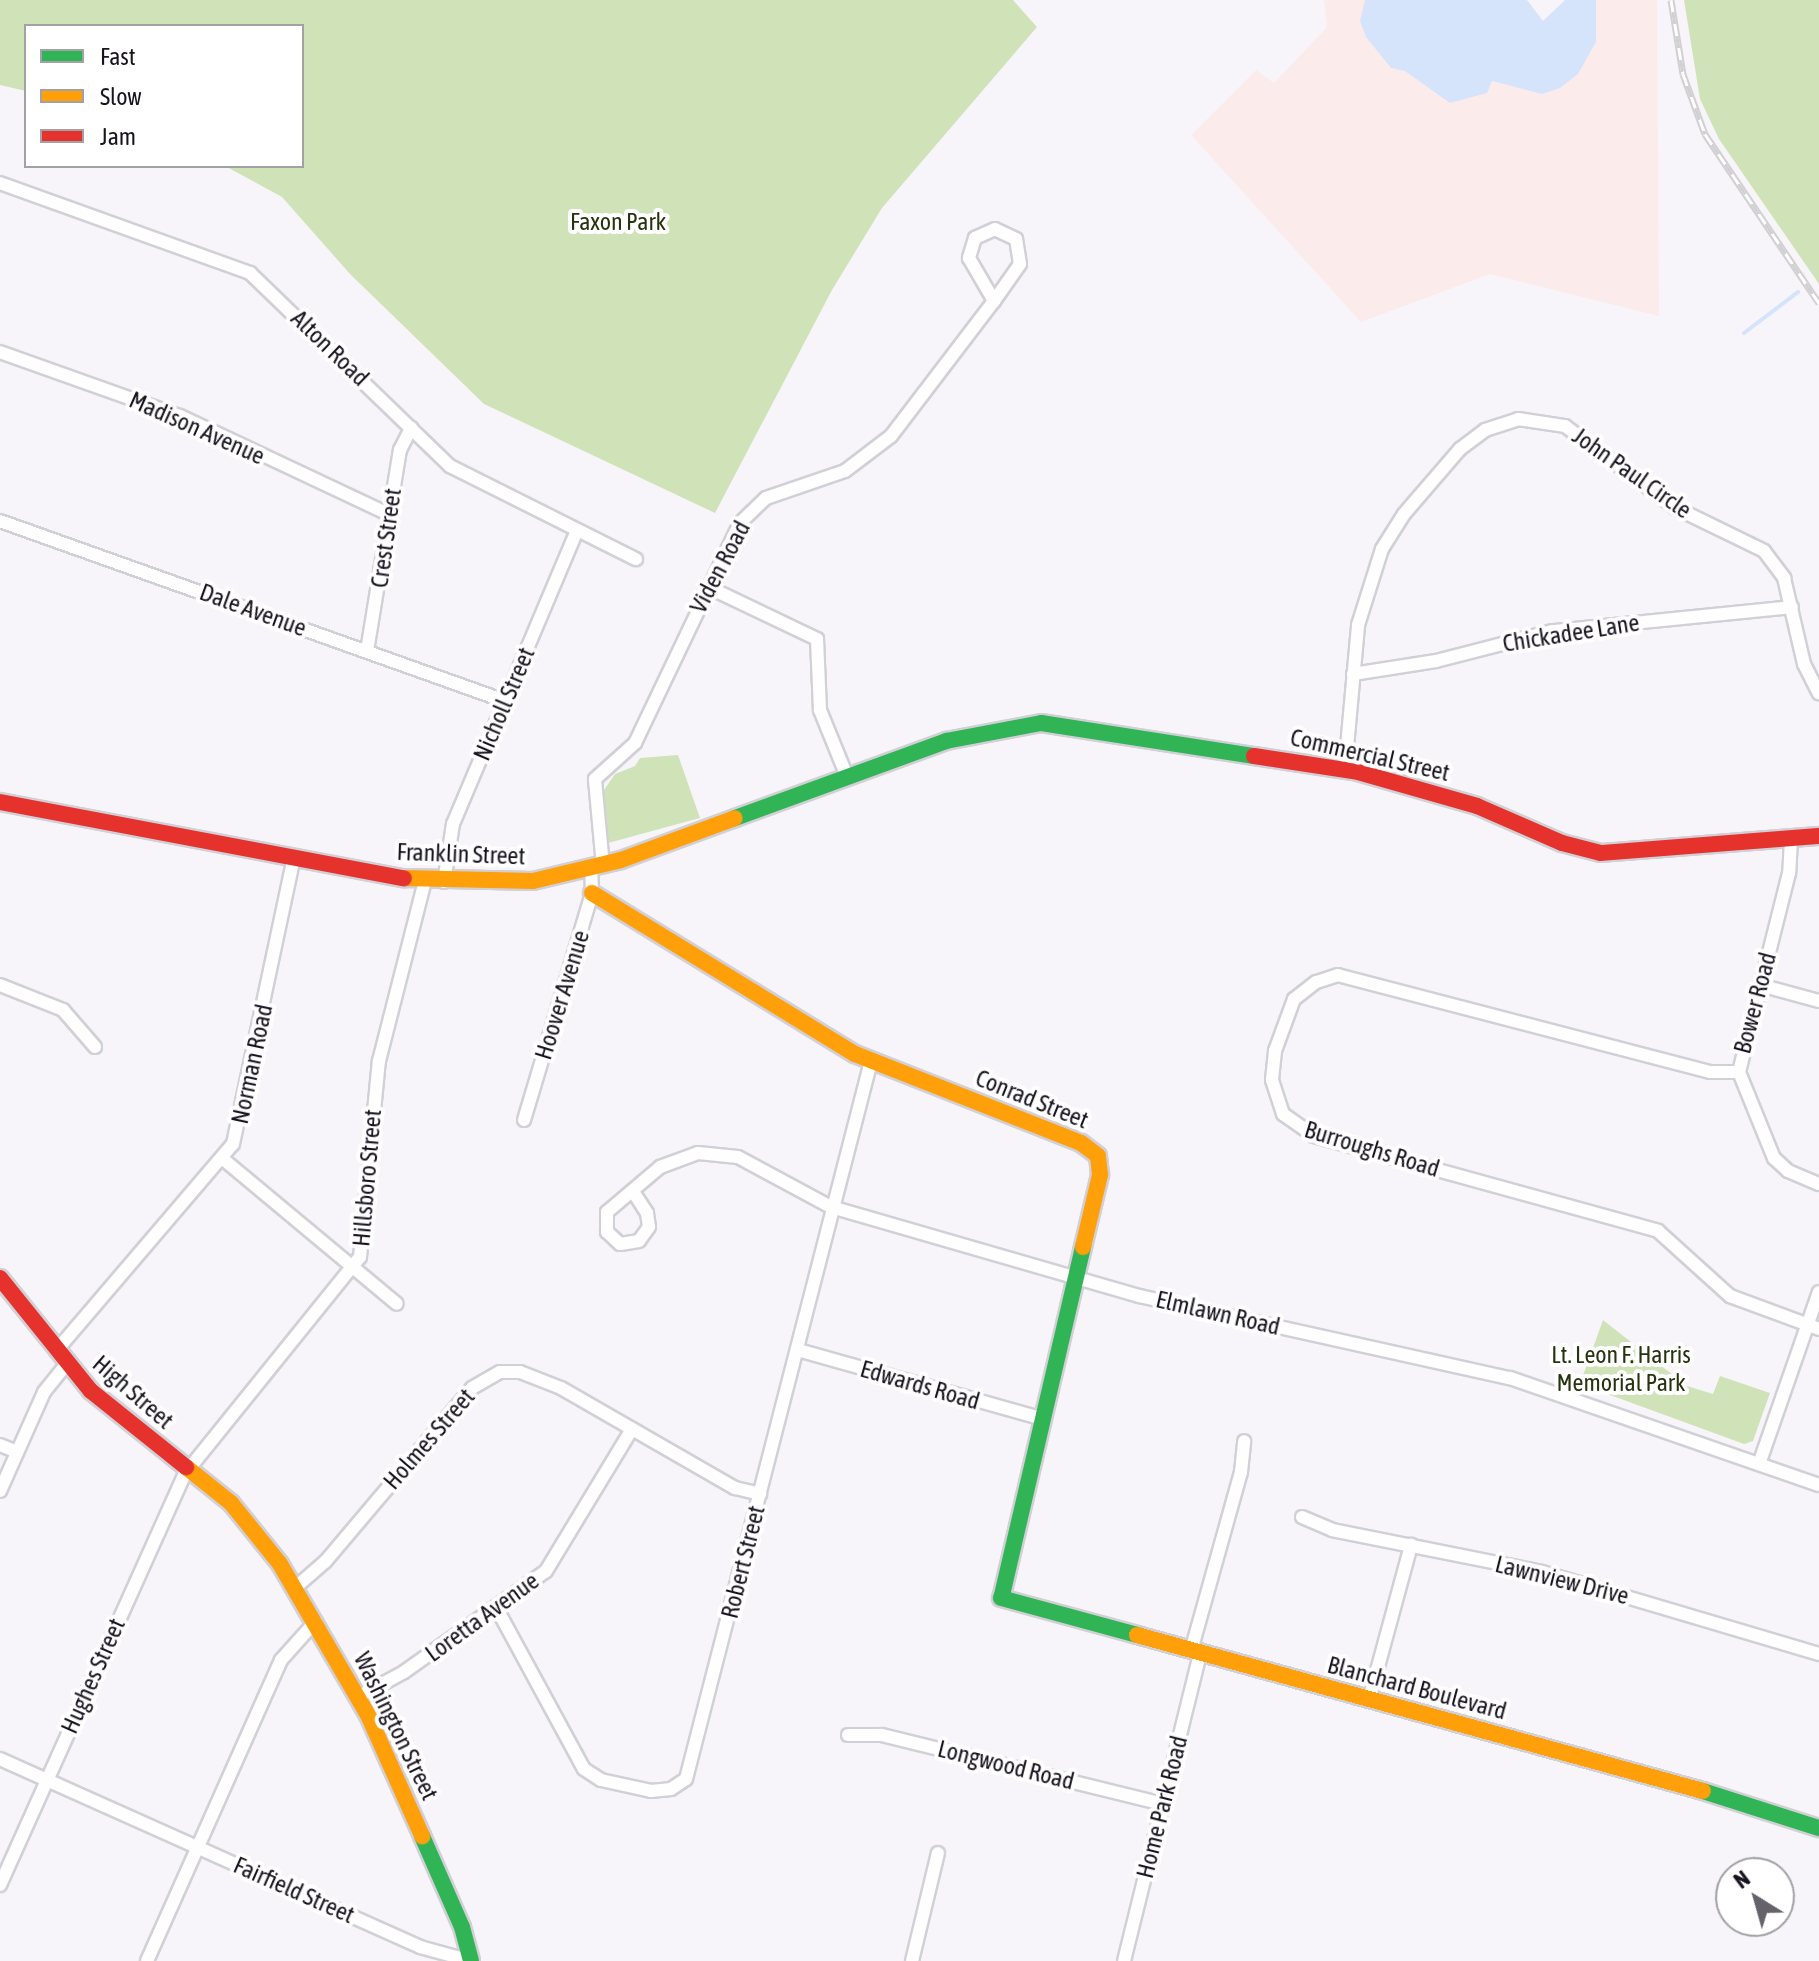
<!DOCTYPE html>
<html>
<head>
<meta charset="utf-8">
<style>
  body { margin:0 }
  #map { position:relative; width:1819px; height:1961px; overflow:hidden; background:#f7f5f9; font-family:"Asap Condensed",sans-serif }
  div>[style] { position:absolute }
  .industrial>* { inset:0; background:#fbeceb }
  .green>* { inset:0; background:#d0e3b8 }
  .water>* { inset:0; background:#d5e4fb }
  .pier>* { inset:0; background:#f7f5f9 }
  .stream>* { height:4px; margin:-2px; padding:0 2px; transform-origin:2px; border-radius:2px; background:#d5e4fb }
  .roads { filter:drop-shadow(2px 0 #d2d0d7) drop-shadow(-2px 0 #d2d0d7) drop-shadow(0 2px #d2d0d7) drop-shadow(0 -2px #d2d0d7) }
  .street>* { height:12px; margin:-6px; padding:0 6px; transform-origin:6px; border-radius:6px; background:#fefefe }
  .fast>* { height:16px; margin:-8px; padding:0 8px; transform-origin:8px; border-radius:8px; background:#30b455 }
  .slow>* { height:16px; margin:-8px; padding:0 8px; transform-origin:8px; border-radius:8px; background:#ff9f0a }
  .jam>* { height:16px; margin:-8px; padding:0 8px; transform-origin:8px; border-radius:8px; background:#e5322d }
  .rail>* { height:7px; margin-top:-3.5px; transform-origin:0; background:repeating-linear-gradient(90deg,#fff 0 12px,#d1d0d2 0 24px); box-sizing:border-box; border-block:2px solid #d1d0d2 }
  span { translate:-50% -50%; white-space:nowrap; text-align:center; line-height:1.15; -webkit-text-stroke:8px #fff; paint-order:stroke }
  .park-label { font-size:24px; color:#25340f }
  .street-label { font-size:24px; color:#17131f }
  .legend { position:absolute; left:24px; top:24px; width:280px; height:144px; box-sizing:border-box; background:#fff; border:2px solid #a2a1a5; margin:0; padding:10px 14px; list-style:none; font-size:24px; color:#17131f }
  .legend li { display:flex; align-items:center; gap:16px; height:40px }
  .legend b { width:40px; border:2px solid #a2a1a5 }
  .north { position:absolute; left:1715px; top:1857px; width:80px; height:80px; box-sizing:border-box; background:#fff; border:2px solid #a2a1a5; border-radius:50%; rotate:323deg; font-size:22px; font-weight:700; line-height:32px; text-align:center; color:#17131f }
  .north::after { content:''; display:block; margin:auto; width:28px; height:36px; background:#65626b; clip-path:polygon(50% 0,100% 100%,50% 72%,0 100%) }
</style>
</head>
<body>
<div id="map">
  <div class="industrial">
    <i style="clip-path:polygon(1324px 0,1657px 0,1659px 316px,1490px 274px,1361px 322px,1191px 135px,1256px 70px,1274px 83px,1327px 27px)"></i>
  </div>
  <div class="green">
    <i style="clip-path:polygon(0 0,1013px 0,1037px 27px,882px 208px,832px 290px,715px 513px,484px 404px,350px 274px,282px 197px,225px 166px,302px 166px,302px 26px,26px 26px,26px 91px,0 85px)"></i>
    <i style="clip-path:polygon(1684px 0,1819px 0,1819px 284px,1719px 139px,1700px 99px)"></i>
    <i style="clip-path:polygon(678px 755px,700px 818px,608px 843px,604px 790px,615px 774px,635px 766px,640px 758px)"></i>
    <i style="clip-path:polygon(1603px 1320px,1687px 1386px,1713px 1394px,1720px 1376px,1770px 1393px,1753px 1441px,1744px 1444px,1580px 1384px)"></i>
  </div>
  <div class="water">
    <i style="clip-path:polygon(1365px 0,1596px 0,1596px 42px,1578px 74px,1560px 88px,1542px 94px,1492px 81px,1487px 93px,1450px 103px,1405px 71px,1391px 68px,1366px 37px,1360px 21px)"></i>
  </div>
  <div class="pier">
    <i style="clip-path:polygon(1527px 0,1565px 0,1543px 21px)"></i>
  </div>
  <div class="stream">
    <i style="left:1744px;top:333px;width:68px;rotate:-37.2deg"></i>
  </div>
  <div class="roads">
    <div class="street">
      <i style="left:0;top:183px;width:266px;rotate:19.8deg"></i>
      <i style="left:250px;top:273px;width:278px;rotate:44deg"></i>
      <i style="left:450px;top:466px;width:208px;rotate:26.6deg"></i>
      <i style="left:0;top:352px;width:191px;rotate:19.6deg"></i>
      <i style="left:180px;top:416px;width:232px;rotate:25.2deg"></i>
      <i style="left:0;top:521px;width:536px;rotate:19.62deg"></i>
      <i style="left:708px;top:587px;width:121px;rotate:25.5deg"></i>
      <i style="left:817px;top:639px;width:71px;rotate:87.6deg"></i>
      <i style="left:820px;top:710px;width:74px;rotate:67.9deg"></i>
      <i style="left:367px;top:651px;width:204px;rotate:-80.7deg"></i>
      <i style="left:400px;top:450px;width:25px;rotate:-63deg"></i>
      <i style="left:1353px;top:674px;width:84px;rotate:-8.9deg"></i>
      <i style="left:1436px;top:661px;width:121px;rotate:-14.4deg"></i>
      <i style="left:1553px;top:631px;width:240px;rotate:-5.7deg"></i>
      <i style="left:1345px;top:769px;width:145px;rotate:-84.8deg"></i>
      <i style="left:1358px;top:625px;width:80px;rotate:-72.5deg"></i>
      <i style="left:1382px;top:549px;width:41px;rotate:-57.8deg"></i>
      <i style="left:1404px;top:514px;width:86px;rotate:-49.3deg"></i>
      <i style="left:1460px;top:449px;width:31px;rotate:-37deg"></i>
      <i style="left:1485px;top:430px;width:35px;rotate:-18deg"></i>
      <i style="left:1518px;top:419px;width:48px;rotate:8.5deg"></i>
      <i style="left:1565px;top:426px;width:138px;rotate:36.5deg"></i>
      <i style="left:1676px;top:508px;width:98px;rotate:26deg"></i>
      <i style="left:1764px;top:551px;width:34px;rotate:53deg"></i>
      <i style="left:1784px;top:578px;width:88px;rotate:76.9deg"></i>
      <i style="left:1804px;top:664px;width:33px;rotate:63deg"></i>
      <i style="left:1791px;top:839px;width:34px;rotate:93deg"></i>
      <i style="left:1789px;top:873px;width:205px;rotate:104.1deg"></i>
      <i style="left:1739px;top:1072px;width:93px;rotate:67.9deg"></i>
      <i style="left:1774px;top:1158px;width:19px;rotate:43deg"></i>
      <i style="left:1788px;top:1171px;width:34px;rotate:23deg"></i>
      <i style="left:603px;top:866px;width:87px;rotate:-95.3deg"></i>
      <i style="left:595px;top:779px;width:54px;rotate:-42deg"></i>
      <i style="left:635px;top:743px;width:244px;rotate:-64.5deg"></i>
      <i style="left:740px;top:523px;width:36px;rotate:-44deg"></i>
      <i style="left:766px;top:498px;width:83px;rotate:-18.9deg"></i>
      <i style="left:845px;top:471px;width:58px;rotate:-37.3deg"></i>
      <i style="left:891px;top:436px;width:170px;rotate:-52.7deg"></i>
      <i style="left:994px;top:301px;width:45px;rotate:-54.9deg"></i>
      <i style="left:1020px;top:264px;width:25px;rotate:-99deg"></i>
      <i style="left:1016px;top:239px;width:23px;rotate:-155deg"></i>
      <i style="left:995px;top:229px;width:22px;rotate:156deg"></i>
      <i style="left:975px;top:238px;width:21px;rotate:107deg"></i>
      <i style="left:969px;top:258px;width:50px;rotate:59.8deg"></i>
      <i style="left:444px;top:882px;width:59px;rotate:-81.2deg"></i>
      <i style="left:453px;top:824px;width:319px;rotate:-67.1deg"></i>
      <i style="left:0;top:985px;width:68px;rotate:21.6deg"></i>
      <i style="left:63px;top:1010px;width:49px;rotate:49.1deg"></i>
      <i style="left:1760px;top:985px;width:61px;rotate:15.2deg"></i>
      <i style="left:1739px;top:1072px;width:29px;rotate:180deg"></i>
      <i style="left:1710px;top:1072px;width:384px;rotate:-165.4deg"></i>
      <i style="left:1338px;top:975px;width:23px;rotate:162deg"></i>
      <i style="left:1316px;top:982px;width:28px;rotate:142deg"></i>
      <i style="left:1294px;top:999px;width:55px;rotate:110.1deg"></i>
      <i style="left:1275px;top:1051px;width:29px;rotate:96deg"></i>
      <i style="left:1272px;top:1080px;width:36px;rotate:72deg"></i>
      <i style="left:1283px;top:1114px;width:38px;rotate:35deg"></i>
      <i style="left:1314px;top:1136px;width:357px;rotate:15.4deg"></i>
      <i style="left:1658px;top:1231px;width:97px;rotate:42.1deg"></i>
      <i style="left:1730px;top:1296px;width:95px;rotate:20.3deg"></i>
      <i style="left:524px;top:1120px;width:237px;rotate:-73.3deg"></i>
      <i style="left:592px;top:893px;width:23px;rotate:-92deg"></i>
      <i style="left:223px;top:1159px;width:226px;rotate:39.8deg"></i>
      <i style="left:634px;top:1193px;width:24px;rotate:57deg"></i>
      <i style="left:647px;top:1213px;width:14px;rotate:82deg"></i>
      <i style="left:649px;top:1227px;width:17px;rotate:126deg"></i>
      <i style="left:639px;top:1241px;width:19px;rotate:171deg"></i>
      <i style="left:620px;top:1244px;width:18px;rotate:-137deg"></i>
      <i style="left:607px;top:1232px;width:20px;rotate:-90deg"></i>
      <i style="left:607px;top:1212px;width:70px;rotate:-40.3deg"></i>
      <i style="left:660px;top:1167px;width:40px;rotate:-20.2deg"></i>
      <i style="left:698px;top:1153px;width:40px;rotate:5.7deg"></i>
      <i style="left:738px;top:1157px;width:106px;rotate:28.3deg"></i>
      <i style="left:831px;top:1207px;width:321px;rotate:16.1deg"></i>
      <i style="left:1139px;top:1296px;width:380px;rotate:12.5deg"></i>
      <i style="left:1510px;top:1378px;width:327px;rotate:19.1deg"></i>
      <i style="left:798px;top:1350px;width:255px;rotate:15.7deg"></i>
      <i style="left:56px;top:1351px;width:272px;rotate:-49.5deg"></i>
      <i style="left:233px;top:1144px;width:293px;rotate:-78deg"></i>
      <i style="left:0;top:1445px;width:18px;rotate:22deg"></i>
      <i style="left:1759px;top:1464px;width:182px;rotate:-70.8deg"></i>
      <i style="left:0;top:1491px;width:108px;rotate:-66deg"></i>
      <i style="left:44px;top:1392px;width:36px;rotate:-51deg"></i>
      <i style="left:1302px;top:1517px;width:33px;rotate:23deg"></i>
      <i style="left:1332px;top:1530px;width:214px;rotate:11.3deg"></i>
      <i style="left:1542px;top:1572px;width:289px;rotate:16.5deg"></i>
      <i style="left:296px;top:1587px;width:38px;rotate:-41deg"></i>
      <i style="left:325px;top:1562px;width:228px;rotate:-49.8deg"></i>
      <i style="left:472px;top:1388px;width:32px;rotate:-30deg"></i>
      <i style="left:500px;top:1372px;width:20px"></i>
      <i style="left:520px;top:1372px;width:44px;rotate:21.3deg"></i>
      <i style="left:561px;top:1388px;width:201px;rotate:29.9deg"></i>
      <i style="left:735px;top:1488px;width:26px;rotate:13deg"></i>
      <i style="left:497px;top:1609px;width:182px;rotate:61.5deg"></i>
      <i style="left:584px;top:1769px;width:20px;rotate:33deg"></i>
      <i style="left:601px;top:1780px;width:51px;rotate:12.4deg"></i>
      <i style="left:651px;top:1791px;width:20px;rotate:-6deg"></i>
      <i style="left:671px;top:1789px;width:18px;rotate:-34deg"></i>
      <i style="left:686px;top:1779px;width:741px;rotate:-75.55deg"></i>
      <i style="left:1191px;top:1651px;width:186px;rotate:-74.4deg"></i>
      <i style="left:1241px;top:1472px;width:31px;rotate:-84deg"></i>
      <i style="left:358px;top:1697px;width:52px;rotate:-28.5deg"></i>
      <i style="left:404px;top:1672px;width:174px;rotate:-35.4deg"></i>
      <i style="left:546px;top:1571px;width:166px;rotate:-58.8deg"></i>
      <i style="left:1369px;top:1700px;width:161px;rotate:-74.8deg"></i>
      <i style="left:848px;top:1735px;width:34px"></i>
      <i style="left:882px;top:1735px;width:289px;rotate:13.8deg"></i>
      <i style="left:0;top:1759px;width:460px;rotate:24.1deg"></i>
      <i style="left:420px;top:1947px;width:53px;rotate:15.4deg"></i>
      <i style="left:0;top:1885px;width:449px;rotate:-65.8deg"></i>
      <i style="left:184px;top:1475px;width:280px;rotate:-51.1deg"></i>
      <i style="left:360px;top:1257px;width:197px;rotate:-84.5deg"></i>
      <i style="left:379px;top:1061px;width:186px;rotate:-75.7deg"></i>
      <i style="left:147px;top:1961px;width:329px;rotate:-66deg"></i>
      <i style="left:281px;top:1660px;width:52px;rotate:-48.1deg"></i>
      <i style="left:912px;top:1961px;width:111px;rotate:-76.5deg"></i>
      <i style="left:1124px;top:1961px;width:317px;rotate:-76.1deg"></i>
    </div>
    <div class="fast">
      <i style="left:735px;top:818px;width:225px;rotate:-20deg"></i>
      <i style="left:946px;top:741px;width:97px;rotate:-10.7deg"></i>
      <i style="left:1041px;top:723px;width:216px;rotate:8.8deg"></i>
      <i style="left:1083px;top:1247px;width:360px;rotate:103.1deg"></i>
      <i style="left:1001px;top:1598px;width:141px;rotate:15.2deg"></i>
      <i style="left:1703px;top:1791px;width:122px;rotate:17.7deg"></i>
      <i style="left:422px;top:1836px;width:99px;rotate:66.3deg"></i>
      <i style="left:462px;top:1927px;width:35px;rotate:75deg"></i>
    </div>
    <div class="slow">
      <i style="left:404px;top:878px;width:129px;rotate:1.3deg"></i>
      <i style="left:533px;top:881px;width:90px;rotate:-13.4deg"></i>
      <i style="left:621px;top:860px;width:121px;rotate:-20.2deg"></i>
      <i style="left:592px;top:893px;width:308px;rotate:31.5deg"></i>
      <i style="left:855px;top:1054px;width:243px;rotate:21.5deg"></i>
      <i style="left:1081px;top:1143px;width:21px;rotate:37deg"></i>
      <i style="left:1098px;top:1156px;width:19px;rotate:84deg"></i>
      <i style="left:1100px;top:1175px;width:74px;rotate:103.3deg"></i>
      <i style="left:186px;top:1467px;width:58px;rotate:38.7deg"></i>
      <i style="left:231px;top:1503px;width:78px;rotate:51.2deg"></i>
      <i style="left:280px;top:1564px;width:175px;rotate:59.8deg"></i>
      <i style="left:368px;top:1715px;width:133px;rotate:65.9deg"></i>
      <i style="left:1137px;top:1635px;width:587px;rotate:15.41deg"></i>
    </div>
    <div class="jam">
      <i style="left:1254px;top:756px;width:105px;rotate:8.7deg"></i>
      <i style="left:1358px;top:772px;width:124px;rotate:15.9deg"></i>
      <i style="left:1477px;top:806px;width:93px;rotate:23.5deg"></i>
      <i style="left:1562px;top:843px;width:40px;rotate:14.4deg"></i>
      <i style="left:1601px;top:853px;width:219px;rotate:-4.5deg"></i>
      <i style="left:0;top:802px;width:411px;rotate:10.7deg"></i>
      <i style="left:0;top:1278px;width:145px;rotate:51.2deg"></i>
      <i style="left:91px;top:1391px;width:122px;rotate:38.7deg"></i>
    </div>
  </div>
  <div class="rail">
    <i style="left:1671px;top:0;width:75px;rotate:80.8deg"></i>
    <i style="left:1683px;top:74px;width:64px;rotate:69.9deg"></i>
    <i style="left:1705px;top:134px;width:204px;rotate:56deg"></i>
  </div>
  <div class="park-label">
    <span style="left:618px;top:222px">Faxon Park</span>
    <span style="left:1621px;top:1369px">Lt. Leon F. Harris<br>Memorial Park</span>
  </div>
  <div class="street-label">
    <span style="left:330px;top:348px;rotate:44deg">Alton Road</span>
    <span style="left:197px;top:428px;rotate:24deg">Madison Avenue</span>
    <span style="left:1632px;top:473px;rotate:35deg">John Paul Circle</span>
    <span style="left:386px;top:538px;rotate:-82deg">Crest Street</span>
    <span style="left:720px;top:567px;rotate:-62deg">Viden Road</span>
    <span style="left:253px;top:610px;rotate:20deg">Dale Avenue</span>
    <span style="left:1571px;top:633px;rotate:-9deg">Chickadee Lane</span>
    <span style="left:504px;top:704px;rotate:-67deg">Nicholl Street</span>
    <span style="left:1370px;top:755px;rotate:13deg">Commercial Street</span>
    <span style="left:461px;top:854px;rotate:2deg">Franklin Street</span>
    <span style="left:562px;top:995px;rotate:-73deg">Hoover Avenue</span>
    <span style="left:1755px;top:1003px;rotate:-75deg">Bower Road</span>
    <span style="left:252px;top:1064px;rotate:-78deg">Norman Road</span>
    <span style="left:1032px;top:1099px;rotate:22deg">Conrad Street</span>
    <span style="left:1372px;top:1149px;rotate:17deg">Burroughs Road</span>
    <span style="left:367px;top:1178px;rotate:-85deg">Hillsboro Street</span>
    <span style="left:1218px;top:1313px;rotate:13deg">Elmlawn Road</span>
    <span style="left:920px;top:1385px;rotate:16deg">Edwards Road</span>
    <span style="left:133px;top:1392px;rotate:41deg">High Street</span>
    <span style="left:429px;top:1439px;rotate:-49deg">Holmes Street</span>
    <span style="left:743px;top:1562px;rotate:-76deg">Robert Street</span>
    <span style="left:1562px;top:1580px;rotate:14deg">Lawnview Drive</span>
    <span style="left:482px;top:1617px;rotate:-36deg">Loretta Avenue</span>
    <span style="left:93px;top:1676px;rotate:-66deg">Hughes Street</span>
    <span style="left:1417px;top:1688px;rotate:15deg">Blanchard Boulevard</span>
    <span style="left:396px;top:1726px;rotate:64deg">Washington Street</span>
    <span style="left:1006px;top:1765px;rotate:14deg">Longwood Road</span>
    <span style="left:1162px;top:1807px;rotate:-76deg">Home Park Road</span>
    <span style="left:294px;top:1890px;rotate:24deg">Fairfield Street</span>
  </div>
  <ul class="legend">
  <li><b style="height:10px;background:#30b455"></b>Fast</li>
  <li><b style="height:10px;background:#ff9f0a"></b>Slow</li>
  <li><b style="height:10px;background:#e5322d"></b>Jam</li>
  </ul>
  <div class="north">N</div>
</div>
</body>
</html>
